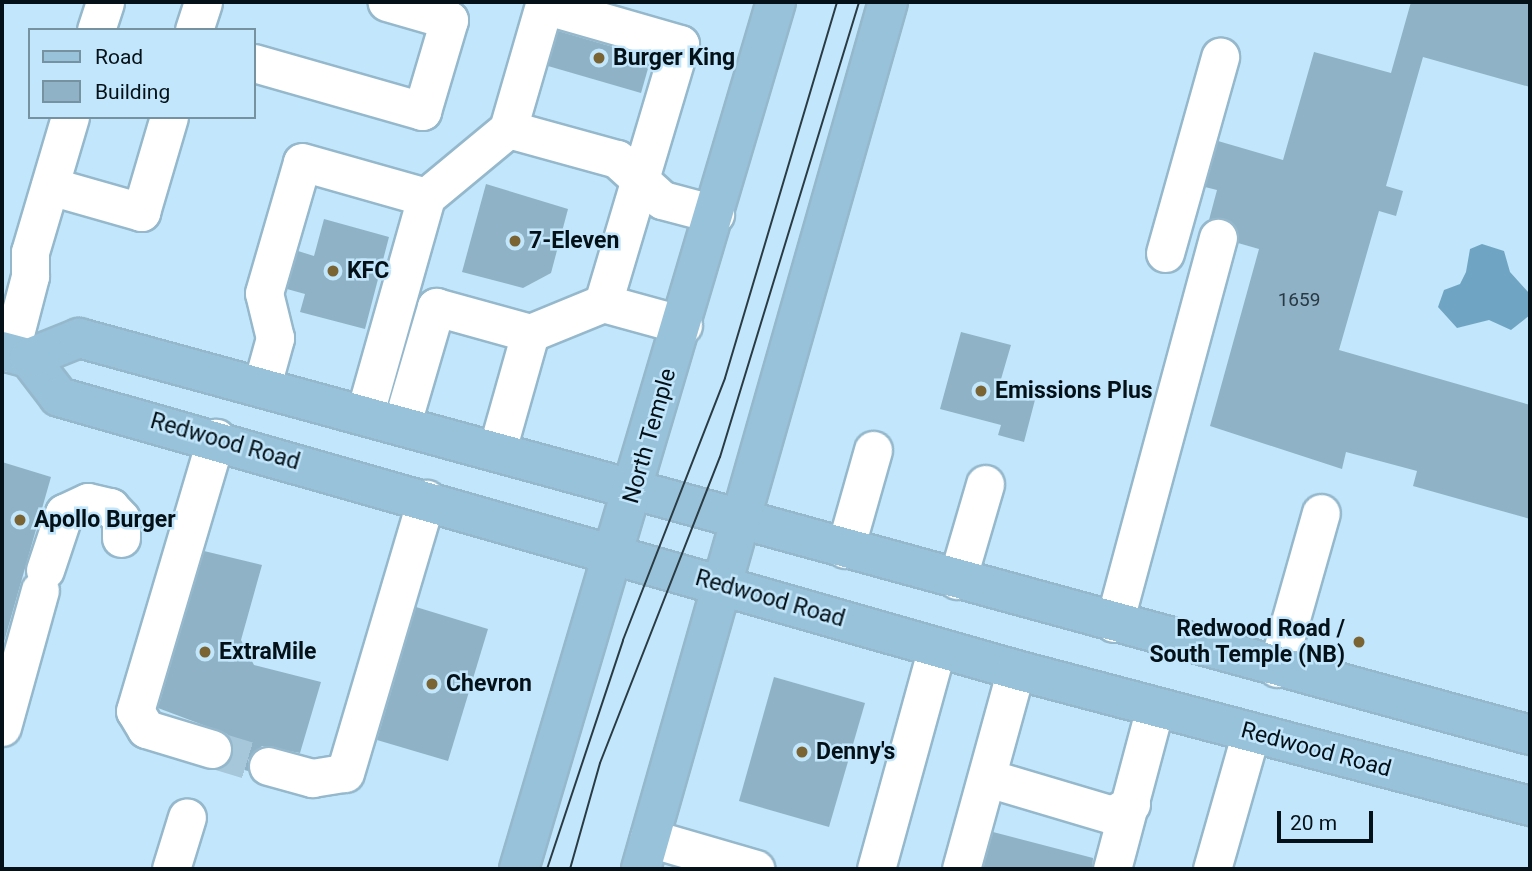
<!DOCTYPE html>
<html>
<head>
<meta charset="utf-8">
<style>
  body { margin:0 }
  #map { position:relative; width:1532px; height:871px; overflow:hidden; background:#c2e6fb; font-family:Roboto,sans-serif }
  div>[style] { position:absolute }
  .water>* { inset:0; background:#6fa5c3 }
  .building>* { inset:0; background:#90b2c6 }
  .minor-tunnel>* { height:37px; margin-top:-18.5px; transform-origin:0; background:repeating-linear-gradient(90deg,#a6c6d9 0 37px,transparent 0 55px) }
  .roads { filter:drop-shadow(2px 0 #95b8cc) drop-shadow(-2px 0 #95b8cc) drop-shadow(0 2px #95b8cc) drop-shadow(0 -2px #95b8cc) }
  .minor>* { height:37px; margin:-18.5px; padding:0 18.5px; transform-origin:18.5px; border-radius:18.5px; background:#fff }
  .major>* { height:38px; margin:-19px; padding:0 19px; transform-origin:19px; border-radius:19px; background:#98c2d9 }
  .tram>* { height:2px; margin:-1px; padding:0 1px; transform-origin:1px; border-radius:1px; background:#2a3b44 }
  .dots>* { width:19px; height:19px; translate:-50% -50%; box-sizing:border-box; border:4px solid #c2e6fb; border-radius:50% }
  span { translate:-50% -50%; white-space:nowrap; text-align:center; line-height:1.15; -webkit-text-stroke:5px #c2e6fb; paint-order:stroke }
  .number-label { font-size:19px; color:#283944 }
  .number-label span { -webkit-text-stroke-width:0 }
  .poi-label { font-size:23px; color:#051118; font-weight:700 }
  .left { translate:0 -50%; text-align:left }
  .right { translate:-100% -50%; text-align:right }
  .street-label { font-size:23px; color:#051118 }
  .frame { position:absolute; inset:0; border:4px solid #051118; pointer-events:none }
  .legend { position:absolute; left:28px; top:28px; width:228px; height:91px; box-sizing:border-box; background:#c2e6fb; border:2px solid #7691a0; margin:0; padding:9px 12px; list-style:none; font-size:21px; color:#051118 }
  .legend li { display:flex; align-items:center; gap:14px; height:35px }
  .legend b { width:35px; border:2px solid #7691a0 }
  .scale { position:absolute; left:1277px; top:811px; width:96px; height:32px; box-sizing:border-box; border:4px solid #051118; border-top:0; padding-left:9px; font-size:21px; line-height:24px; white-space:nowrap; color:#051118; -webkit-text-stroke:5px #c2e6fb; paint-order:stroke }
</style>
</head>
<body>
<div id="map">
  <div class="water">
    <i style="clip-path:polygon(1482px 244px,1504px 251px,1510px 272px,1529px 293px,1530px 315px,1511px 330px,1489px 320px,1457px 328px,1438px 307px,1444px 290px,1460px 284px,1466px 272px,1470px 249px)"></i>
  </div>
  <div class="building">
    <i style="clip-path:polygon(1411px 2px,1530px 2px,1530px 87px,1423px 57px,1386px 186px,1403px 191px,1396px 216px,1379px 211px,1339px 350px,1530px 405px,1530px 519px,1413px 486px,1417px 471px,1346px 452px,1342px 469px,1210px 426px,1259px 249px,1238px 243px,1232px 223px,1209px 220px,1217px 190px,1205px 187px,1218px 141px,1283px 160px,1314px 52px,1391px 73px)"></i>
    <i style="clip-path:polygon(558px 31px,651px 58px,641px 93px,548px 66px)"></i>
    <i style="clip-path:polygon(486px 184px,568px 209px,551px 273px,523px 288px,462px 272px)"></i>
    <i style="clip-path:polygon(324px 219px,389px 237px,365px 329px,300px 312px,305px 294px,287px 289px,298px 251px,314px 256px)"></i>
    <i style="clip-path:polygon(961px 332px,1011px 345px,999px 386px,1036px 396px,1024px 442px,998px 435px,1001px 425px,940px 409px)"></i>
    <i style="clip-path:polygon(2px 462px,51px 477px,2px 649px)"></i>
    <i style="clip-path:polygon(204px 551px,262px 565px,241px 640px,254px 665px,321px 682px,300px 753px,262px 746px,248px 760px,248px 771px,226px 765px,233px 745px,227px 734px,158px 708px)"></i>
    <i style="clip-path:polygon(416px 607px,488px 629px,448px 761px,377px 740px)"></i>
    <i style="clip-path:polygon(774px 677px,865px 703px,829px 827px,739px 801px)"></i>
    <i style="clip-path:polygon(993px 832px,1093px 858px,1092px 869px,983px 869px)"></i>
  </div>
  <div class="minor-tunnel">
    <i style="left:212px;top:749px;width:59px;rotate:16.9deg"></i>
  </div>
  <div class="roads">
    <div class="minor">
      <i style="left:96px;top:30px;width:29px;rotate:-72deg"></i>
      <i style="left:194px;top:30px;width:29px;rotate:-72deg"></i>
      <i style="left:254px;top:63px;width:175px;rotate:15.9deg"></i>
      <i style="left:422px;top:111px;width:95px;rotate:-73.5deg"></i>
      <i style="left:449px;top:20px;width:65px;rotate:-163.8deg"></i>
      <i style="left:50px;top:186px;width:95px;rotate:15.9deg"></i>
      <i style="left:141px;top:212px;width:99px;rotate:-73.6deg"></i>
      <i style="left:1165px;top:253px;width:204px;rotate:-74.3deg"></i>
      <i style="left:603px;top:303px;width:83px;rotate:15.4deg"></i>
      <i style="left:10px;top:353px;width:80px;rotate:-75.4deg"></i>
      <i style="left:30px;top:276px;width:24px;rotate:-90deg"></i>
      <i style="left:30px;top:252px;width:141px;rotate:-73.5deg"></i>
      <i style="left:262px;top:385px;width:49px;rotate:-74.5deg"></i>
      <i style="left:275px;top:338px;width:46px;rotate:-103.7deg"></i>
      <i style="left:264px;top:293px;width:136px;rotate:-73.8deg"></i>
      <i style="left:302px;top:162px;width:129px;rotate:15.8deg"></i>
      <i style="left:365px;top:413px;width:224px;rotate:-74.2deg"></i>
      <i style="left:426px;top:197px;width:107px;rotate:-39.7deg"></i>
      <i style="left:508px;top:129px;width:113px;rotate:15.4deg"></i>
      <i style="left:617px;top:159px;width:61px;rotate:42.3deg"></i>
      <i style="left:662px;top:200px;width:55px;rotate:14.8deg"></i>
      <i style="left:402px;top:423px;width:121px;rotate:-73.7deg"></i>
      <i style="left:436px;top:307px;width:98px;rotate:15.5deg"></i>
      <i style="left:530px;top:333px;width:79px;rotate:-22.3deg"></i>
      <i style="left:603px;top:303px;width:270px;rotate:-73.4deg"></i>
      <i style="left:680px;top:44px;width:141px;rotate:-164deg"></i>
      <i style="left:544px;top:5px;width:129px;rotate:106.2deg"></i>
      <i style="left:497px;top:450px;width:122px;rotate:-74.2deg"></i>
      <i style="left:845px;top:549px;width:103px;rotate:-74.2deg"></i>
      <i style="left:45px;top:570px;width:60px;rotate:-71.6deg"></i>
      <i style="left:64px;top:513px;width:26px;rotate:-25deg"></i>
      <i style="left:88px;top:502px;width:23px;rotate:13deg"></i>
      <i style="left:110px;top:507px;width:16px;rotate:47deg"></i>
      <i style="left:121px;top:519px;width:19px;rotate:90deg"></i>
      <i style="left:957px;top:580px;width:100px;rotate:-73.7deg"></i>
      <i style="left:1114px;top:623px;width:399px;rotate:-74.9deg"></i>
      <i style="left:1277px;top:668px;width:161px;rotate:-74.2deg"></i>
      <i style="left:2px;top:727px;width:142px;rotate:-74.5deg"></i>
      <i style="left:212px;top:749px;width:69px;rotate:-163.1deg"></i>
      <i style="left:146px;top:729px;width:21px;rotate:-121deg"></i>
      <i style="left:135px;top:711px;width:285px;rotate:-73.5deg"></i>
      <i style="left:268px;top:766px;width:46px;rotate:15.3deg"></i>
      <i style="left:312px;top:778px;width:33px;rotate:-9deg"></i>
      <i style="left:345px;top:773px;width:286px;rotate:-73.5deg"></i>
      <i style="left:988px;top:778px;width:129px;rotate:16.6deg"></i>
      <i style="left:1112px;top:815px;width:22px;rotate:-30deg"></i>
      <i style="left:649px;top:838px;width:111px;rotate:16.2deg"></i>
      <i style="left:171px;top:869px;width:54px;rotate:-72.9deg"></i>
      <i style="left:876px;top:869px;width:230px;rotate:-74.6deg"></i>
      <i style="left:961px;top:869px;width:206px;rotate:-74.6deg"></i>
      <i style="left:1112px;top:869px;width:168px;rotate:-75.1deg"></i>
      <i style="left:1212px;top:869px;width:142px;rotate:-74.1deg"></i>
    </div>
    <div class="major">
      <i style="left:2px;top:351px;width:28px;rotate:15deg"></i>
      <i style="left:29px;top:358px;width:49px;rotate:52.4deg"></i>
      <i style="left:59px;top:397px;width:995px;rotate:15.92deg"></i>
      <i style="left:1016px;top:670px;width:532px;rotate:14.82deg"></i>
      <i style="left:29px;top:358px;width:54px;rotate:-21.8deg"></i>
      <i style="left:79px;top:338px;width:1504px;rotate:15.3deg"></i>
      <i style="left:519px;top:869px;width:904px;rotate:-73.49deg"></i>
      <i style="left:641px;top:869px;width:901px;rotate:-74.1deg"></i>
    </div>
  </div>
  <div class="tram">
    <i style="left:547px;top:869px;width:241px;rotate:-71.6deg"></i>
    <i style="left:623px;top:640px;width:281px;rotate:-68.7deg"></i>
    <i style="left:725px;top:378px;width:392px;rotate:-73.4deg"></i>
    <i style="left:570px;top:869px;width:110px;rotate:-74.2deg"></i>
    <i style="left:600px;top:763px;width:329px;rotate:-68.6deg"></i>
    <i style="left:720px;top:457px;width:476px;rotate:-73deg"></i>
  </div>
  <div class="dots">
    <i style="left:599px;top:58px;background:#7b6434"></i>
    <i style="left:515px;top:241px;background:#7b6434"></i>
    <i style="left:333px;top:271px;background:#7b6434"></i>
    <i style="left:981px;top:391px;background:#7b6434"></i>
    <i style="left:20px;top:520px;background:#7b6434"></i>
    <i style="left:1359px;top:642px;background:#7b6434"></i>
    <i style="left:205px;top:652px;background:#7b6434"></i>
    <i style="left:432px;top:684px;background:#7b6434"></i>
    <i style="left:802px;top:752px;background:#7b6434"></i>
  </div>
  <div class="number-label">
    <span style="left:1299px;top:300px">1659</span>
  </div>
  <div class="poi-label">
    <span class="left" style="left:613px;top:58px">Burger King</span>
    <span class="left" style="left:529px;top:241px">7-Eleven</span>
    <span class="left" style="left:347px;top:271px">KFC</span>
    <span class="left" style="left:995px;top:391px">Emissions Plus</span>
    <span class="left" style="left:34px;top:520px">Apollo Burger</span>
    <span class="right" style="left:1345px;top:642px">Redwood Road /<br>South Temple (NB)</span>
    <span class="left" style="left:219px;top:652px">ExtraMile</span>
    <span class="left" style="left:446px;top:684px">Chevron</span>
    <span class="left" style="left:816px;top:752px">Denny's</span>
  </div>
  <div class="street-label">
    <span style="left:650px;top:436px;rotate:-74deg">North Temple</span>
    <span style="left:225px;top:442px;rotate:16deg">Redwood Road</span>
    <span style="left:770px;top:599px;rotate:16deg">Redwood Road</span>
    <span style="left:1316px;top:750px;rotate:15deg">Redwood Road</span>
  </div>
  <div class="frame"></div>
  <ul class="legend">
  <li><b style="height:9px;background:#98c2d9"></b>Road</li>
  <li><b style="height:19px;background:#90b2c6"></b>Building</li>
  </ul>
  <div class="scale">20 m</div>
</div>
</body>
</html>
